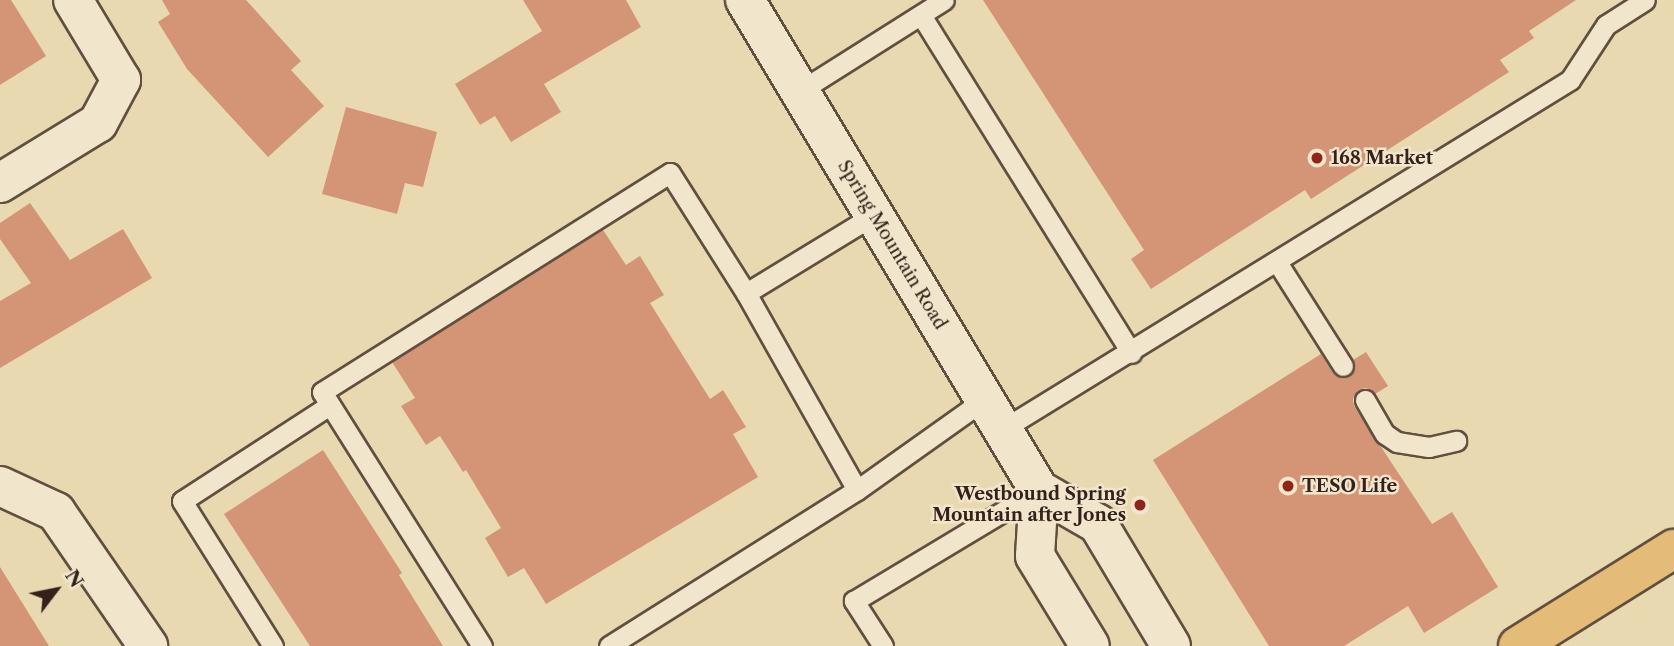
<!DOCTYPE html>
<html>
<head>
<meta charset="utf-8">
<style>
  body { margin:0 }
  #map { position:relative; width:1674px; height:646px; overflow:hidden; background:#e9d9b1; font-family:"Libre Caslon Text",serif }
  div>[style] { position:absolute }
  .building>* { inset:0; background:#d49476 }
  .roads { filter:drop-shadow(2px 0 #614f40) drop-shadow(-2px 0 #614f40) drop-shadow(0 2px #614f40) drop-shadow(0 -2px #614f40) }
  .service>* { height:19px; margin:-9.5px; padding:0 9.5px; transform-origin:9.5px; border-radius:9.5px; background:#f1e6cc }
  .minor>* { height:38px; margin:-19px; padding:0 19px; transform-origin:19px; border-radius:19px; background:#f1e6cc }
  .secondary>* { height:38px; margin:-19px; padding:0 19px; transform-origin:19px; border-radius:19px; background:#f1e6cc }
  .primary>* { height:38px; margin:-19px; padding:0 19px; transform-origin:19px; border-radius:19px; background:#e4bc78 }
  .dots>* { width:19px; height:19px; translate:-50% -50%; box-sizing:border-box; border:4px solid #f1e6cc; border-radius:50% }
  span { translate:-50% -50%; white-space:nowrap; text-align:center; line-height:1.15; -webkit-text-stroke:5px #f1e6cc; paint-order:stroke }
  .poi-label { font-size:18px; color:#34211b; font-weight:700 }
  .left { translate:0 -50%; text-align:left }
  .right { translate:-100% -50%; text-align:right }
  .street-label { font-size:18px; color:#34211b }
  .north { position:absolute; left:21px; top:555px; width:70px; height:70px; -webkit-text-stroke:5px #f1e6cc; paint-order:stroke; rotate:58deg; font-size:19px; font-weight:700; line-height:28px; text-align:center; color:#34211b }
  .north::after { content:''; display:block; margin:auto; width:24px; height:32px; background:#34211b; clip-path:polygon(50% 0,100% 100%,50% 72%,0 100%) }
</style>
</head>
<body>
<div id="map">
  <div class="building">
    <i style="clip-path:polygon(0 0,11px 0,46px 56px,0 85px)"></i>
    <i style="clip-path:polygon(162px 0,246px 0,301px 61px,291px 70px,324px 106px,268px 157px,187px 69px,158px 22px,170px 14px)"></i>
    <i style="clip-path:polygon(523px 0,626px 0,641px 27px,544px 84px,561px 112px,511px 142px,495px 116px,480px 125px,455px 84px,542px 31px)"></i>
    <i style="clip-path:polygon(983px 0,1576px 0,1529px 31px,1534px 38px,1500px 60px,1509px 72px,1311px 199px,1305px 190px,1151px 289px,1131px 259px,1144px 250px)"></i>
    <i style="clip-path:polygon(346px 107px,437px 132px,423px 187px,405px 183px,397px 214px,322px 194px)"></i>
    <i style="clip-path:polygon(30px 203px,70px 260px,123px 229px,152px 278px,0 368px,0 301px,31px 283px,0 239px,0 223px)"></i>
    <i style="clip-path:polygon(603px 230px,626px 265px,640px 256px,664px 295px,650px 303px,710px 399px,723px 390px,746px 427px,733px 434px,758px 477px,546px 604px,524px 568px,508px 577px,485px 538px,501px 528px,466px 470px,463px 472px,440px 436px,426px 445px,401px 406px,415px 398px,392px 362px)"></i>
    <i style="clip-path:polygon(1366px 352px,1388px 386px,1375px 394px,1366px 388px,1358px 390px,1353px 399px,1354px 406px,1432px 524px,1452px 512px,1498px 587px,1424px 633px,1408px 606px,1344px 646px,1269px 646px,1153px 460px,1321px 354px,1333px 373px,1344px 378px,1354px 371px,1353px 360px)"></i>
    <i style="clip-path:polygon(323px 450px,402px 573px,399px 575px,443px 646px,310px 646px,224px 514px)"></i>
    <i style="clip-path:polygon(0 567px,49px 646px,0 646px)"></i>
  </div>
  <div class="roads">
    <div class="service">
      <i style="left:921px;top:15px;width:398px;rotate:58.1deg"></i>
      <i style="left:800px;top:91px;width:170px;rotate:-32.3deg"></i>
      <i style="left:874px;top:215px;width:150px;rotate:148.6deg"></i>
      <i style="left:746px;top:293px;width:226px;rotate:60.6deg"></i>
      <i style="left:857px;top:490px;width:157px;rotate:-35.4deg"></i>
      <i style="left:1277px;top:262px;width:123px;rotate:57.6deg"></i>
      <i style="left:1365px;top:400px;width:39px;rotate:60deg"></i>
      <i style="left:1385px;top:434px;width:14px;rotate:34deg"></i>
      <i style="left:1397px;top:442px;width:32px;rotate:9deg"></i>
      <i style="left:1429px;top:447px;width:28px;rotate:-13deg"></i>
      <i style="left:1003px;top:429px;width:666px;rotate:-31.61deg"></i>
      <i style="left:1570px;top:80px;width:66px;rotate:-56.8deg"></i>
      <i style="left:1606px;top:25px;width:46px;rotate:-32.7deg"></i>
      <i style="left:273px;top:646px;width:171px;rotate:-122.1deg"></i>
      <i style="left:182px;top:501px;width:176px;rotate:-33deg"></i>
      <i style="left:482px;top:646px;width:300px;rotate:-122.2deg"></i>
      <i style="left:322px;top:392px;width:411px;rotate:-32.2deg"></i>
      <i style="left:670px;top:173px;width:142px;rotate:57.7deg"></i>
      <i style="left:609px;top:646px;width:293px;rotate:-32.2deg"></i>
      <i style="left:883px;top:646px;width:54px;rotate:-122.8deg"></i>
      <i style="left:854px;top:601px;width:216px;rotate:-31deg"></i>
    </div>
    <div class="minor">
      <i style="left:0;top:183px;width:115px;rotate:-31.5deg"></i>
      <i style="left:98px;top:123px;width:49px;rotate:-61.9deg"></i>
      <i style="left:121px;top:80px;width:93px;rotate:-121deg"></i>
      <i style="left:0;top:486px;width:62px;rotate:24.9deg"></i>
      <i style="left:56px;top:512px;width:163px;rotate:55.5deg"></i>
    </div>
    <div class="secondary">
      <i style="left:745px;top:0;width:571px;rotate:59.04deg"></i>
      <i style="left:1039px;top:490px;width:68px;rotate:30deg"></i>
      <i style="left:1098px;top:524px;width:142px;rotate:59.1deg"></i>
      <i style="left:1039px;top:490px;width:66px;rotate:93.5deg"></i>
      <i style="left:1035px;top:556px;width:105px;rotate:58.6deg"></i>
    </div>
    <div class="primary">
      <i style="left:1518px;top:646px;width:184px;rotate:-31.9deg"></i>
    </div>
  </div>
  <div class="dots">
    <i style="left:1317px;top:158px;background:#8f2418"></i>
    <i style="left:1288px;top:486px;background:#8f2418"></i>
    <i style="left:1140px;top:505px;background:#8f2418"></i>
  </div>
  <div class="poi-label">
    <span class="left" style="left:1331px;top:158px">168 Market</span>
    <span class="left" style="left:1302px;top:486px">TESO Life</span>
    <span class="right" style="left:1126px;top:505px">Westbound Spring<br>Mountain after Jones</span>
  </div>
  <div class="street-label">
    <span style="left:892px;top:245px;rotate:59deg">Spring Mountain Road</span>
  </div>
  <div class="north">N</div>
</div>
</body>
</html>
